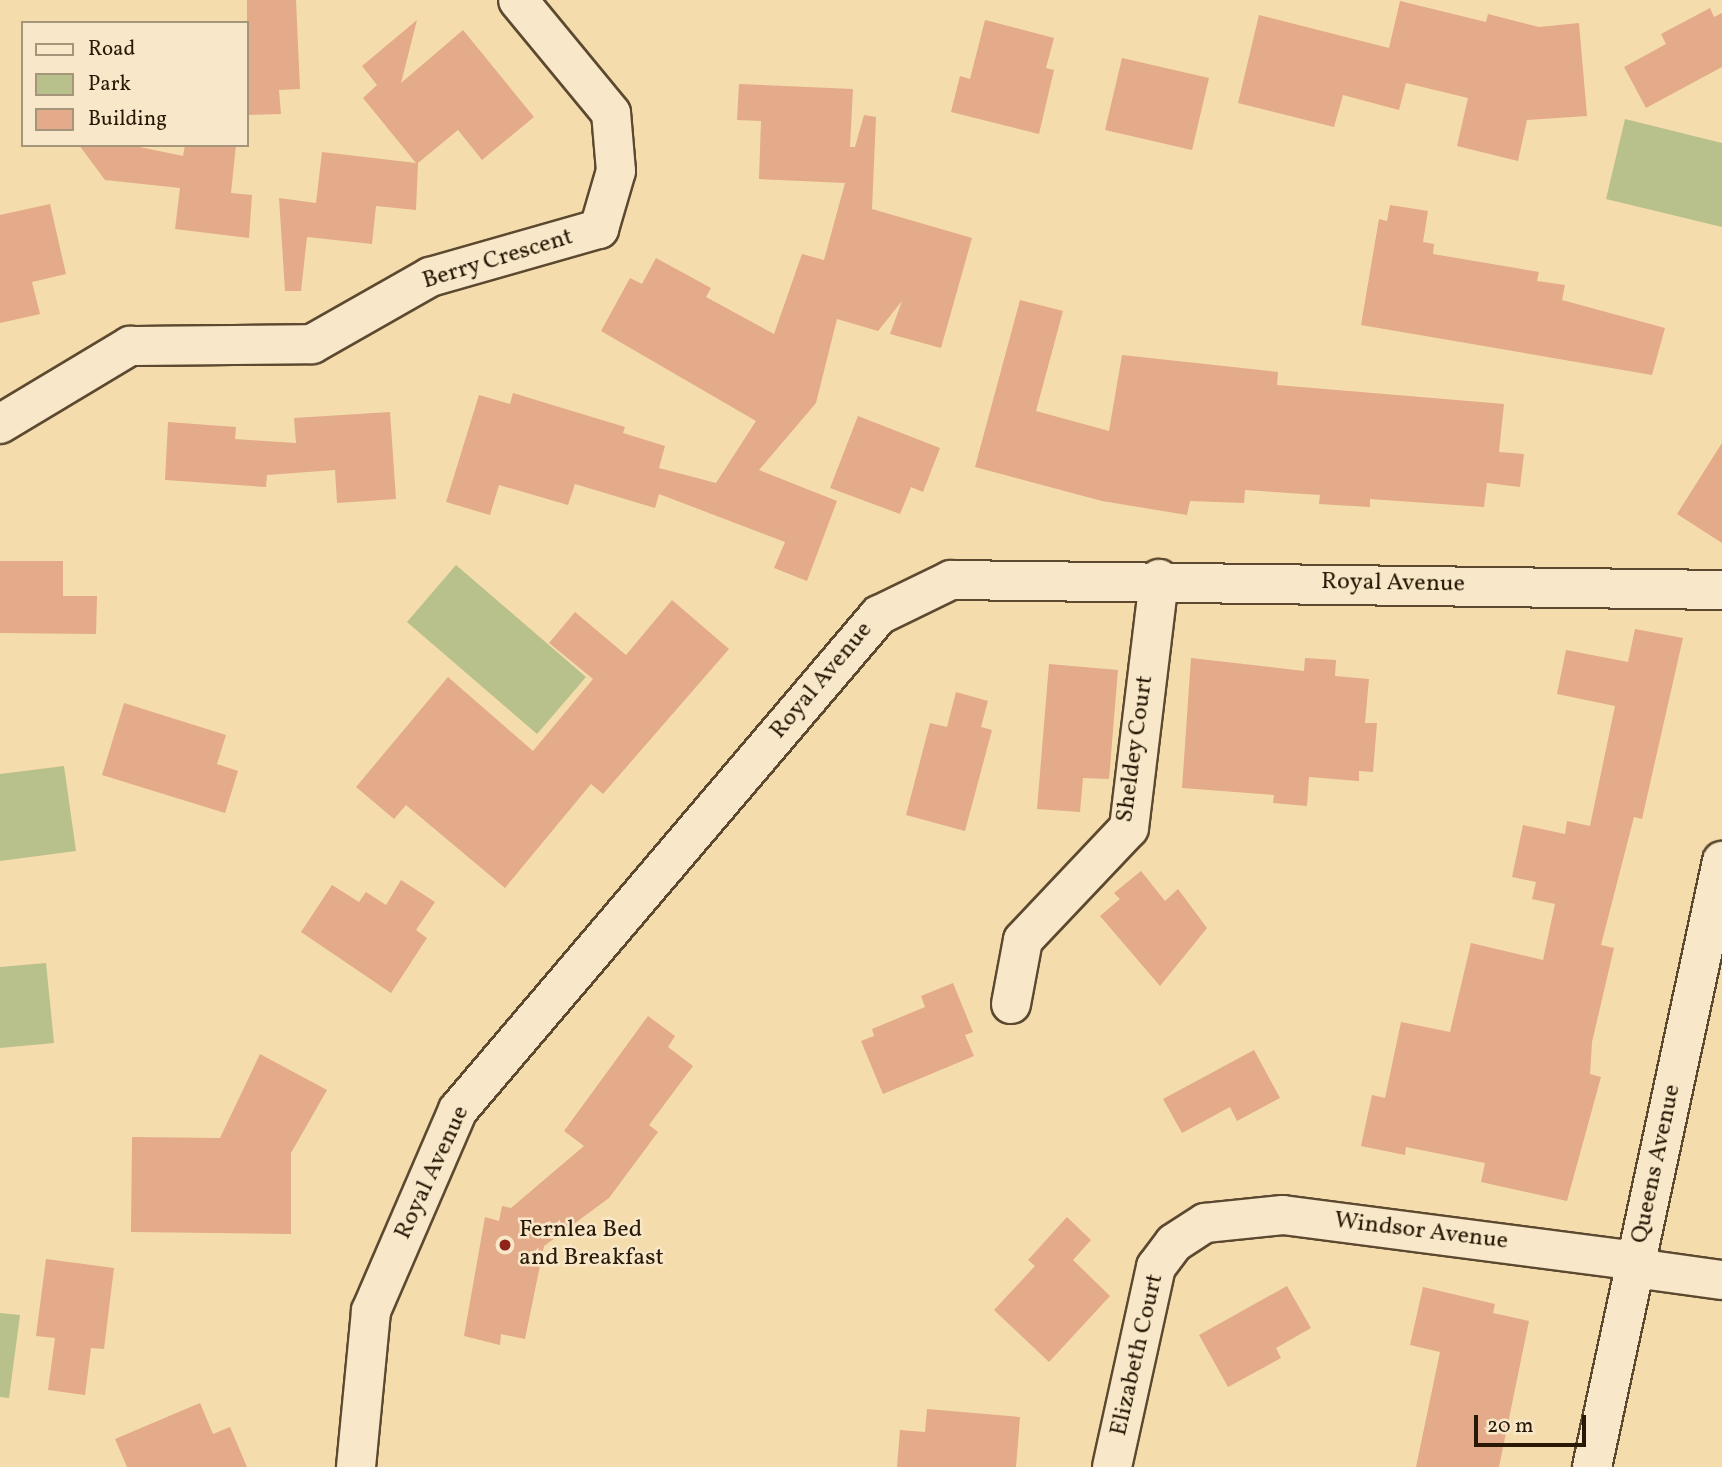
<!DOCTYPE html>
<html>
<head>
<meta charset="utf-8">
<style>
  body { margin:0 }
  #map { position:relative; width:1722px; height:1467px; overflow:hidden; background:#f5dcac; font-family:Vollkorn,serif }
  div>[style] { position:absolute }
  .green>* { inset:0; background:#b8c18c }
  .building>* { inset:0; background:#e3ab89 }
  .roads { filter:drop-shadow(2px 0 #5c4930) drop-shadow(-2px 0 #5c4930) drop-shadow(0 2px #5c4930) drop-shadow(0 -2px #5c4930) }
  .minor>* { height:38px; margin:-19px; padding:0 19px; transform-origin:19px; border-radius:19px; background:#f8e8c9 }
  .dots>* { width:19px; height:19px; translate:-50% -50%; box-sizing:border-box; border:4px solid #f8e8c9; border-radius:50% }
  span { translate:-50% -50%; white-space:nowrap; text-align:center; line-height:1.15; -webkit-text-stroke:5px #f8e8c9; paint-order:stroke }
  .street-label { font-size:24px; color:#291806 }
  .poi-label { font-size:24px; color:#291806 }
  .left { translate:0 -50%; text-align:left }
  .legend { position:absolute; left:21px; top:21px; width:228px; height:126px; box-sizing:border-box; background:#f8e8c9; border:2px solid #a5957b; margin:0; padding:9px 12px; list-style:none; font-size:21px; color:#291806 }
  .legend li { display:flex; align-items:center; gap:14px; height:35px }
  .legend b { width:35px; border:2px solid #a5957b }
  .scale { position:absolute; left:1474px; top:1415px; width:112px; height:32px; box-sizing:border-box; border:4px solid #291806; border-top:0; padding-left:9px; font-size:21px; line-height:24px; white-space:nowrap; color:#291806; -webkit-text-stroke:5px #f8e8c9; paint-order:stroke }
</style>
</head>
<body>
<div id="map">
  <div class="green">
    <i style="clip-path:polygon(1625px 119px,1722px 143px,1722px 227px,1606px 199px)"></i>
    <i style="clip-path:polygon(456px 565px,586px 677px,537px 734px,407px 622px)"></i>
    <i style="clip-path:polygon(64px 766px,76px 851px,0 861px,0 774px)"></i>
    <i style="clip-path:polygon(46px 963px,54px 1043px,0 1048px,0 967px)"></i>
    <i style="clip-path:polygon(0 1313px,20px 1315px,9px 1398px,0 1397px)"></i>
  </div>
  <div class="building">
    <i style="clip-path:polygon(247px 0,296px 0,300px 89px,279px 90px,281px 114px,247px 115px)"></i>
    <i style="clip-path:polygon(1400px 1px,1486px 22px,1488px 14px,1539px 27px,1579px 23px,1587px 116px,1527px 120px,1518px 161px,1457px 146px,1468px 98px,1406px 83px,1399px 110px,1343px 95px,1334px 127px,1238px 103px,1259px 15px,1389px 48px)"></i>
    <i style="clip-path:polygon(1710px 8px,1714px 17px,1722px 13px,1722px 67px,1646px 108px,1624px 67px,1666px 44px,1661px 34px)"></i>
    <i style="clip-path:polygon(417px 20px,401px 83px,463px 30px,534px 117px,482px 160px,458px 130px,418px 163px,416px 210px,376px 206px,372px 244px,307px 237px,301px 291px,285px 291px,279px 198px,316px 203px,322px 152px,416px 163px,363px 98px,377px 85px,362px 66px)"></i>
    <i style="clip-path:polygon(985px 20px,1054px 38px,1046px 68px,1054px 70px,1039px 134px,951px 112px,960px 76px,970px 79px)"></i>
    <i style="clip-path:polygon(1122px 58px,1209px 78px,1192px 150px,1105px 130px)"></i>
    <i style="clip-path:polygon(739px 84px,853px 89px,850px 147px,855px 147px,864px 115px,876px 117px,872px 209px,972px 238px,941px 348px,890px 334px,902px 301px,878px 331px,837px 319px,816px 403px,759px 470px,837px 501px,807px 581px,774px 568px,785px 542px,659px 494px,655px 508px,575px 484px,568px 505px,499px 485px,490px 515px,446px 502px,479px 395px,510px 404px,513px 393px,625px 427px,623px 433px,665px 446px,659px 468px,716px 483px,756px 421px,601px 331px,630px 278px,642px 284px,656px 258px,711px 288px,706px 297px,774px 334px,802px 254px,824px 260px,845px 183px,759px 179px,761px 121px,737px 120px)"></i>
    <i style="clip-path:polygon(79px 145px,130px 145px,183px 156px,185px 145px,236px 145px,231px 193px,252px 195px,249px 238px,175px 229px,180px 188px,105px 180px)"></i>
    <i style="clip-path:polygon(50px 204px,66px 274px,32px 282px,40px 314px,0 323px,0 215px)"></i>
    <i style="clip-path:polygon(1390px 205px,1428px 211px,1423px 242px,1434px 244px,1433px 254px,1539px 272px,1537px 281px,1565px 285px,1562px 300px,1665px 328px,1652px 375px,1361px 325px,1379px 219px,1387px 221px)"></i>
    <i style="clip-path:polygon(1020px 300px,1063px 311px,1036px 411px,1109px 431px,1122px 355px,1278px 372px,1277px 385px,1504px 404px,1499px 452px,1524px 454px,1520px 487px,1487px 483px,1484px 507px,1370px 499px,1370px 507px,1319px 504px,1320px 495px,1245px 490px,1244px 503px,1190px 501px,1187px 515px,1102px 501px,975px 467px)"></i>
    <i style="clip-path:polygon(390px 412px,396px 499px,337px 503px,335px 470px,267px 475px,266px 487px,165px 480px,168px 422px,236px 427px,235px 439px,296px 443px,294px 418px)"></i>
    <i style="clip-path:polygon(858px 416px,940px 448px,923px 492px,911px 487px,900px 514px,830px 488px)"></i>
    <i style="clip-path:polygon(1722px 443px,1722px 543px,1677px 514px)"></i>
    <i style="clip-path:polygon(0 561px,63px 561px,63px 596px,97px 596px,96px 634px,0 633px)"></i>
    <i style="clip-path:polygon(672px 600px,729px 649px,603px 794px,591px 784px,505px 888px,406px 805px,394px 819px,356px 787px,448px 677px,533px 751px,593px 679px,549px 643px,575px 612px,626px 655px)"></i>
    <i style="clip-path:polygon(1635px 629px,1683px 638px,1642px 819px,1634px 817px,1601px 945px,1614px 948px,1592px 1042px,1590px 1074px,1601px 1077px,1567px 1201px,1481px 1182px,1485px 1163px,1406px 1147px,1405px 1155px,1361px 1146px,1372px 1095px,1385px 1098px,1401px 1022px,1450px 1032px,1471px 943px,1543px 960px,1555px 904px,1532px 899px,1536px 882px,1512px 877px,1523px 825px,1565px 834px,1567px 821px,1590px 826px,1615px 706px,1557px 694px,1566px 650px,1628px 662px)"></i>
    <i style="clip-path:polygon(1191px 658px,1304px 671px,1305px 658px,1336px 660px,1335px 676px,1369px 679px,1365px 723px,1377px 723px,1373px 772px,1359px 771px,1359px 781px,1309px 777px,1307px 806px,1273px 803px,1274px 795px,1182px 788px)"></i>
    <i style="clip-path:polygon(1049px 664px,1118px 670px,1109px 779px,1083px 778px,1080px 812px,1037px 809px)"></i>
    <i style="clip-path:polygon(956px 692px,988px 701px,981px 727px,992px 730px,965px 831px,906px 815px,930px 723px,947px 727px)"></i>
    <i style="clip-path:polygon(124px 703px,226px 735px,217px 764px,238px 771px,225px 813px,102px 775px)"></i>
    <i style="clip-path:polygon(1141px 871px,1165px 901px,1178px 889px,1207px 928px,1160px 986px,1100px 916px,1120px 899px,1114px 893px)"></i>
    <i style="clip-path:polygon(401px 880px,435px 902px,416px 930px,427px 938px,391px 993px,301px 932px,332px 885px,359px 902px,366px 892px,386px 905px)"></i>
    <i style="clip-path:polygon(953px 983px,973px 1032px,965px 1035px,974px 1056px,883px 1094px,861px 1041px,874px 1036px,872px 1029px,925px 1007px,921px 996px)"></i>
    <i style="clip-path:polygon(648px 1016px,675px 1036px,668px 1047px,693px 1066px,649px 1125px,658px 1132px,609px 1198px,544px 1246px,525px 1339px,501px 1334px,500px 1345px,464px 1336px,485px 1217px,499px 1221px,502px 1206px,511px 1208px,584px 1146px,564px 1131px)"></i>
    <i style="clip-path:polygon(1254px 1050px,1280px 1098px,1237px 1121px,1230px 1107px,1182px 1133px,1163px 1099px)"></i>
    <i style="clip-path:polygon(260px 1054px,327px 1090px,291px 1153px,291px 1234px,131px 1232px,132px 1137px,220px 1138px)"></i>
    <i style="clip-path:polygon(1067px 1217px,1091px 1240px,1073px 1260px,1110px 1296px,1049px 1362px,994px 1310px,1035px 1266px,1028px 1260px)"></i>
    <i style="clip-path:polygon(46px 1259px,114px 1268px,104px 1349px,91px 1348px,85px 1395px,48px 1390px,55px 1338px,36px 1336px)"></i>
    <i style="clip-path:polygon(1287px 1286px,1311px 1328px,1276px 1348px,1281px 1358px,1228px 1387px,1199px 1335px)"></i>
    <i style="clip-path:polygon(1423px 1287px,1495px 1304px,1493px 1313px,1529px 1321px,1499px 1467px,1416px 1467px,1440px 1352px,1410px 1345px)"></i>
    <i style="clip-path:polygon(200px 1403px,213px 1434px,230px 1427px,247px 1467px,127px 1467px,115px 1439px)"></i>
    <i style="clip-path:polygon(927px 1409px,1020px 1417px,1016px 1467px,897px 1467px,900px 1430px,925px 1432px)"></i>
  </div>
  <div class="roads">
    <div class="minor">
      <i style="left:0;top:424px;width:152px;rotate:-31deg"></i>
      <i style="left:130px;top:346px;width:182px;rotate:-0.6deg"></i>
      <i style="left:312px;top:344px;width:136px;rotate:-29.6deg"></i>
      <i style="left:430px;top:277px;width:176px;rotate:-15.9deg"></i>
      <i style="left:599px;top:229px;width:60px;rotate:-73.7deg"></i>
      <i style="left:616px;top:171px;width:58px;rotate:-94.9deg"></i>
      <i style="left:611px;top:113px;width:146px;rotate:-129.5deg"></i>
      <i style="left:1011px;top:1004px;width:65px;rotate:-79.4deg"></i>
      <i style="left:1023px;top:940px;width:154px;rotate:-46.6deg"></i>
      <i style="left:1129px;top:828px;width:251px;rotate:-83.1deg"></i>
      <i style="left:1635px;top:1268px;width:88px;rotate:7.9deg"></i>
      <i style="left:356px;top:1467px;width:157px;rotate:-84.5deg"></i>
      <i style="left:371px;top:1311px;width:219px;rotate:-66.6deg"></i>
      <i style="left:458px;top:1110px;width:650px;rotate:-49.62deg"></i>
      <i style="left:879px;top:615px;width:80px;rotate:-25.9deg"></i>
      <i style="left:951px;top:580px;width:771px;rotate:0.74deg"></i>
      <i style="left:1112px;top:1467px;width:205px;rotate:-77.6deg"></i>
      <i style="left:1156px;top:1267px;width:30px;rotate:-53deg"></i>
      <i style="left:1174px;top:1243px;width:37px;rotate:-33deg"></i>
      <i style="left:1205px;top:1223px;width:78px;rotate:-5.9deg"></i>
      <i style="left:1283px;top:1215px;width:357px;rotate:7.4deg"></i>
      <i style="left:1592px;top:1467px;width:620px;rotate:-77.89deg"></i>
    </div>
  </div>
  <div class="dots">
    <i style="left:505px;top:1245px;background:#8f2418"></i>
  </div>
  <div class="street-label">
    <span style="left:498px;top:260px;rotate:-17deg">Berry Crescent</span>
    <span style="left:1393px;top:584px;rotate:1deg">Royal Avenue</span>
    <span style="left:822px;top:681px;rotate:-50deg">Royal Avenue</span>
    <span style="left:1136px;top:749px;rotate:-82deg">Sheldey Court</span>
    <span style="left:1657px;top:1164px;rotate:-78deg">Queens Avenue</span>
    <span style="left:433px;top:1173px;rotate:-65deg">Royal Avenue</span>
    <span style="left:1421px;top:1232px;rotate:7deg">Windsor Avenue</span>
    <span style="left:1138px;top:1355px;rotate:-77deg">Elizabeth Court</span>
  </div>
  <div class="poi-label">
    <span class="left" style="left:519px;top:1245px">Fernlea Bed<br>and Breakfast</span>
  </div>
  <ul class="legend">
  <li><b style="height:9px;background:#f8e8c9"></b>Road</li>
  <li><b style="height:19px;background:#b8c18c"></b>Park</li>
  <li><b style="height:19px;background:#e3ab89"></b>Building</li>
  </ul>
  <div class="scale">20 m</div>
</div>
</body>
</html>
